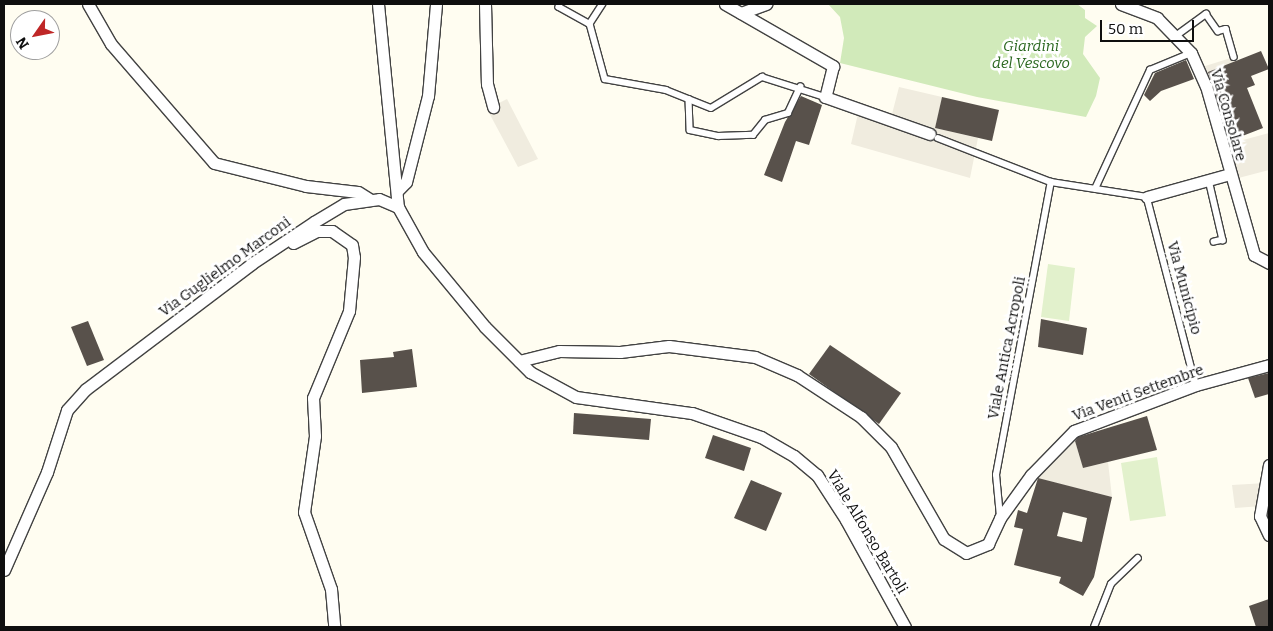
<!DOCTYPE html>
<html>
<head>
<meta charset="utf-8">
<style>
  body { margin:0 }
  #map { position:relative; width:1273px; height:631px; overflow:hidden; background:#fffdf1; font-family:Bitter,serif }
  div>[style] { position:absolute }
  .green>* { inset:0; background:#d1eaba }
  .pitch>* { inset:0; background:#e2f1cc }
  .plaza>* { inset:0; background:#f0ecdf }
  .building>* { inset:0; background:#58514b }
  .roads { filter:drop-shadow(1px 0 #424242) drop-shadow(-1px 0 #424242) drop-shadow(0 1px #424242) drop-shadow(0 -1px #424242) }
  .lane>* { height:5.5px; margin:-2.75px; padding:0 2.75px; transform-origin:2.75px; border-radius:2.75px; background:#fff }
  .street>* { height:11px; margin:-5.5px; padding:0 5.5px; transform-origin:5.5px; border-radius:5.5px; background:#fff }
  span { translate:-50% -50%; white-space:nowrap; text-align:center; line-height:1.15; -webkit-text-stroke:5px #fff; paint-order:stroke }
  .park-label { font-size:15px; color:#2a671f; font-style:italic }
  .street-label { font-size:15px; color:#0f0f0f }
  .frame { position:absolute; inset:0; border:5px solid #0f0f0f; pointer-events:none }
  .north { position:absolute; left:10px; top:10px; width:50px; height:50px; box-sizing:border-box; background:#fff; border:1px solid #9f9f9f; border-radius:50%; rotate:237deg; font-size:14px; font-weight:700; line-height:20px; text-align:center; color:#0f0f0f }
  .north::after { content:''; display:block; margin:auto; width:18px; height:22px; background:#bf2727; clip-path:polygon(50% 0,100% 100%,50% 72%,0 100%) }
  .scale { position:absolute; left:1100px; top:20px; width:94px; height:22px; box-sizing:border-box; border:2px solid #0f0f0f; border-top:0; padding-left:6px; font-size:15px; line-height:18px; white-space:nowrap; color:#0f0f0f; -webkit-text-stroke:4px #fff; paint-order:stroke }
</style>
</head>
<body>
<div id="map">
  <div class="green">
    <i style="clip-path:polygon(828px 4px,1077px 4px,1085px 10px,1085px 18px,1097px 26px,1085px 37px,1083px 54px,1100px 78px,1096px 96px,1086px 117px,977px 97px,840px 63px,844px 38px,840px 17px)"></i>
  </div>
  <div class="pitch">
    <i style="clip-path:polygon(1048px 264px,1075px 268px,1069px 321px,1041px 317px)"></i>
    <i style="clip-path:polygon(1157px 457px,1166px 516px,1130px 521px,1121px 463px)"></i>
  </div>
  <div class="plaza">
    <i style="clip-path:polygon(1234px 57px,1241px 74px,1208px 86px,1202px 67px)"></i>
    <i style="clip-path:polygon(899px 87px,942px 97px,935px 128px,978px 138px,970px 178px,851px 144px,860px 105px,892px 114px)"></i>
    <i style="clip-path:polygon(507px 99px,538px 159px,518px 167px,487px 109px)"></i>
    <i style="clip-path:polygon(1269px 133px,1269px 170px,1227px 181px,1217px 147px)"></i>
    <i style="clip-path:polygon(1074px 438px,1083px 468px,1108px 462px,1112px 497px,1036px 478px)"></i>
    <i style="clip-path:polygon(1266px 483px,1262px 506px,1235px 508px,1232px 485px)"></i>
  </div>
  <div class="building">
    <i style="clip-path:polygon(1261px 51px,1269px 69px,1251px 76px,1255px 85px,1247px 88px,1263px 128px,1232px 140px,1208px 72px)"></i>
    <i style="clip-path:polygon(1186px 60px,1194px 79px,1161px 91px,1150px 101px,1144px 95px,1155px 73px)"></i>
    <i style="clip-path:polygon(801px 96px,822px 105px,809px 145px,796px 141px,782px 182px,764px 175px,785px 122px)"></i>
    <i style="clip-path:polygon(942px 97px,999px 110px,992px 141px,935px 128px)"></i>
    <i style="clip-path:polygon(1041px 319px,1087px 328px,1083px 355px,1038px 347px)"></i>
    <i style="clip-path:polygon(88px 321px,104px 360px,87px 366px,71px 327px)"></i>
    <i style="clip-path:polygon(830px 345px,901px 393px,879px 424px,809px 374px)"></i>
    <i style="clip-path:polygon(412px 349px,417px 387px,362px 393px,360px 360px,394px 357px,393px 352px)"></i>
    <i style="clip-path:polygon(1269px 373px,1269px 394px,1255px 398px,1248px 378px)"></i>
    <i style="clip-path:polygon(574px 413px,651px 419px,649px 440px,573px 434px)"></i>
    <i style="clip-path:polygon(1147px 416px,1157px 450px,1083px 468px,1075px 441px,1078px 437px)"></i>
    <i style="clip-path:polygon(713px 435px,751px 448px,744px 471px,705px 458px)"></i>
    <i style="clip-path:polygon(evenodd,1038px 478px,1112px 497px,1094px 577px,1083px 596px,1059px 583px,1061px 577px,1014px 565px,1023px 529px,1014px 527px,1018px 510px,1027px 513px,1038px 478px,1063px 512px,1087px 518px,1082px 542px,1057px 536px,1063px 512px)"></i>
    <i style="clip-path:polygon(751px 480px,782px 493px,766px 531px,734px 518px)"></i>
    <i style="clip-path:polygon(1269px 599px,1269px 627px,1256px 627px,1249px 606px)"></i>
  </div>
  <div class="roads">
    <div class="lane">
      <i style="left:560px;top:4px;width:3px;rotate:108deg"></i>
      <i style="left:559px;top:7px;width:35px;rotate:29deg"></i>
      <i style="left:603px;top:4px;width:24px;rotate:123deg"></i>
      <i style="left:590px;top:24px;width:57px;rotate:74.7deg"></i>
      <i style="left:605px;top:79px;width:62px;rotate:10.2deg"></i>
      <i style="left:666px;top:90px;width:48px;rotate:21.8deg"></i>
      <i style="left:711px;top:108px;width:60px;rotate:-31.3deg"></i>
      <i style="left:762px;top:77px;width:66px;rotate:17.6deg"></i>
      <i style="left:1177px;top:35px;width:36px;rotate:-36deg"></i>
      <i style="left:1206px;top:14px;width:21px;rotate:55deg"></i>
      <i style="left:1218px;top:31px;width:8px;rotate:-14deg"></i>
      <i style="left:1226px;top:29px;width:29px;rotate:74deg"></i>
      <i style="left:689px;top:99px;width:31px;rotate:88deg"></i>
      <i style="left:690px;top:130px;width:29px;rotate:12deg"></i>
      <i style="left:718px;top:136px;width:35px;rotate:-2deg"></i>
      <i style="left:753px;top:135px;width:19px;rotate:-51deg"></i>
      <i style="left:765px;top:120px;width:24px;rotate:-17deg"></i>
      <i style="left:788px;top:113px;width:29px;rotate:-65deg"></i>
      <i style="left:938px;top:138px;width:121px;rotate:21.3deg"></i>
      <i style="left:1051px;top:182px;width:97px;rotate:8.9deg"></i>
      <i style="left:1147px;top:197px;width:194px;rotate:75.4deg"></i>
      <i style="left:1209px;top:180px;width:62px;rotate:76.9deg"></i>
      <i style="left:1223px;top:240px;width:9px;rotate:167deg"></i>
      <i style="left:1095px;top:189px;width:131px;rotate:-65.2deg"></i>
      <i style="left:1150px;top:70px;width:44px;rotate:-22.5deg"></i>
      <i style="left:1000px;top:517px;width:42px;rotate:-95.4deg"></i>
      <i style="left:996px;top:475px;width:298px;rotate:-79.4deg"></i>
      <i style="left:1094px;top:627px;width:46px;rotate:-68.4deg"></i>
      <i style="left:1111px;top:584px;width:37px;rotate:-44deg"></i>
    </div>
    <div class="street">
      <i style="left:88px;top:4px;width:46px;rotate:60.1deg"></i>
      <i style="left:111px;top:44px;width:157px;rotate:49.1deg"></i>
      <i style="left:214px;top:163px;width:95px;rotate:14deg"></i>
      <i style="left:306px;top:186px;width:52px;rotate:6.6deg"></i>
      <i style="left:358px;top:192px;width:15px;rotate:32deg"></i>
      <i style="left:378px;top:4px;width:204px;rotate:84.4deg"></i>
      <i style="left:485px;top:4px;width:80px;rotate:88.6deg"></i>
      <i style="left:487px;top:84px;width:24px;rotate:75deg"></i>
      <i style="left:725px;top:4px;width:125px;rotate:29.9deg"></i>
      <i style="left:833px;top:66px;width:32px;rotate:104deg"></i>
      <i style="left:825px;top:97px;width:111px;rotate:19.4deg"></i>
      <i style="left:1121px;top:4px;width:39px;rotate:21deg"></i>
      <i style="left:1157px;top:18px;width:49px;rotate:45.8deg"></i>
      <i style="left:1191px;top:53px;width:36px;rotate:66deg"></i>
      <i style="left:1206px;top:86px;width:176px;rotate:74.1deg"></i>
      <i style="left:1254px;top:255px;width:17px;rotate:28deg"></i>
      <i style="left:741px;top:13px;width:27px;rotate:-20deg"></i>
      <i style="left:398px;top:190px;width:11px;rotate:-45deg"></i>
      <i style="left:406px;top:182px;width:89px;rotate:-75.7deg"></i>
      <i style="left:428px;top:96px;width:92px;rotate:-85deg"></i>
      <i style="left:1147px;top:197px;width:86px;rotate:-15.5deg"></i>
      <i style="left:293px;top:243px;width:27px;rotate:-27deg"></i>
      <i style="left:317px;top:231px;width:15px"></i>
      <i style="left:332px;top:231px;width:24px;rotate:35deg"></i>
      <i style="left:352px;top:245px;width:12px;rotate:81deg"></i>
      <i style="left:354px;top:257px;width:54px;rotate:95.3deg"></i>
      <i style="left:349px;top:311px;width:94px;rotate:112.5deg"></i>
      <i style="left:313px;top:398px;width:38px;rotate:87deg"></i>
      <i style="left:315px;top:436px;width:77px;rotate:98.2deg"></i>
      <i style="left:304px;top:512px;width:82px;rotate:70.7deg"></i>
      <i style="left:331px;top:589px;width:38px;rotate:85deg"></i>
      <i style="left:519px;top:361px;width:41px;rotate:-14deg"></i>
      <i style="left:559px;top:351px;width:61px;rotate:0.9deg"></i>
      <i style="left:620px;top:352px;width:49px;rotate:-7deg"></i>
      <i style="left:669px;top:346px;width:87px;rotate:7.3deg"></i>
      <i style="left:755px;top:357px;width:46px;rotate:23.2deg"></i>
      <i style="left:797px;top:375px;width:77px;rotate:33.3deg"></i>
      <i style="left:861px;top:417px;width:42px;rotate:45deg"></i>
      <i style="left:891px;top:447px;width:106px;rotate:60.1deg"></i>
      <i style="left:944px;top:539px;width:26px;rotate:32deg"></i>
      <i style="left:966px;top:553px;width:24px;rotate:-22deg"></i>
      <i style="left:988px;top:544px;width:29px;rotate:-65deg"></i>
      <i style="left:1000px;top:518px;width:53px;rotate:-54.2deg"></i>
      <i style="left:1031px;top:475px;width:62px;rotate:-45.7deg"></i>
      <i style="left:1074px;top:431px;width:130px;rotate:-20.7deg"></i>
      <i style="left:1196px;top:385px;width:76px;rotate:-15.3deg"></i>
      <i style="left:1269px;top:465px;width:52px;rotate:100deg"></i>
      <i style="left:1260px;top:516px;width:21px;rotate:65deg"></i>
      <i style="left:4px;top:570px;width:107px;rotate:-66.3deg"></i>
      <i style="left:47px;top:472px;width:65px;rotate:-72.1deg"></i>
      <i style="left:67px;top:410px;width:28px;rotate:-48deg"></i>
      <i style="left:86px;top:389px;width:207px;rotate:-37.1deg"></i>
      <i style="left:251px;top:264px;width:76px;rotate:-33.7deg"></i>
      <i style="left:314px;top:222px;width:35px;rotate:-31deg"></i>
      <i style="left:344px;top:204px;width:35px;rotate:-8deg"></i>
      <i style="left:379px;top:199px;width:21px;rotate:23deg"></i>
      <i style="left:398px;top:207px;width:51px;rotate:60.9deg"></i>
      <i style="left:423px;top:252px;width:97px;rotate:50.4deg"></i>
      <i style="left:485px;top:327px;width:64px;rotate:45deg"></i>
      <i style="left:530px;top:372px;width:52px;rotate:28.5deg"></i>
      <i style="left:576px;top:397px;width:117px;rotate:7.9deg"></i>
      <i style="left:692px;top:413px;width:73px;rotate:19.2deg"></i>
      <i style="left:761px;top:437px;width:38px;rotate:30deg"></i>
      <i style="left:794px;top:456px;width:30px;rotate:40deg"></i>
      <i style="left:817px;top:475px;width:54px;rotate:57.2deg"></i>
      <i style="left:846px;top:520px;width:122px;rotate:61.1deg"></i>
    </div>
  </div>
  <div class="park-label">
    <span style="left:1031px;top:55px">Giardini<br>del Vescovo</span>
  </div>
  <div class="street-label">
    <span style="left:1228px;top:115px;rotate:74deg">Via Consolare</span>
    <span style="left:225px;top:267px;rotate:-36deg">Via Guglielmo Marconi</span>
    <span style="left:1184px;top:288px;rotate:75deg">Via Municipio</span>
    <span style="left:1007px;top:348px;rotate:-79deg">Viale Antica Acropoli</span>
    <span style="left:1138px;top:393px;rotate:-20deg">Via Venti Settembre</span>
    <span style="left:867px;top:532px;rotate:59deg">Viale Alfonso Bartoli</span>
  </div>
  <div class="frame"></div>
  <div class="north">N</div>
  <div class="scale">50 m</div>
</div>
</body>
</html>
